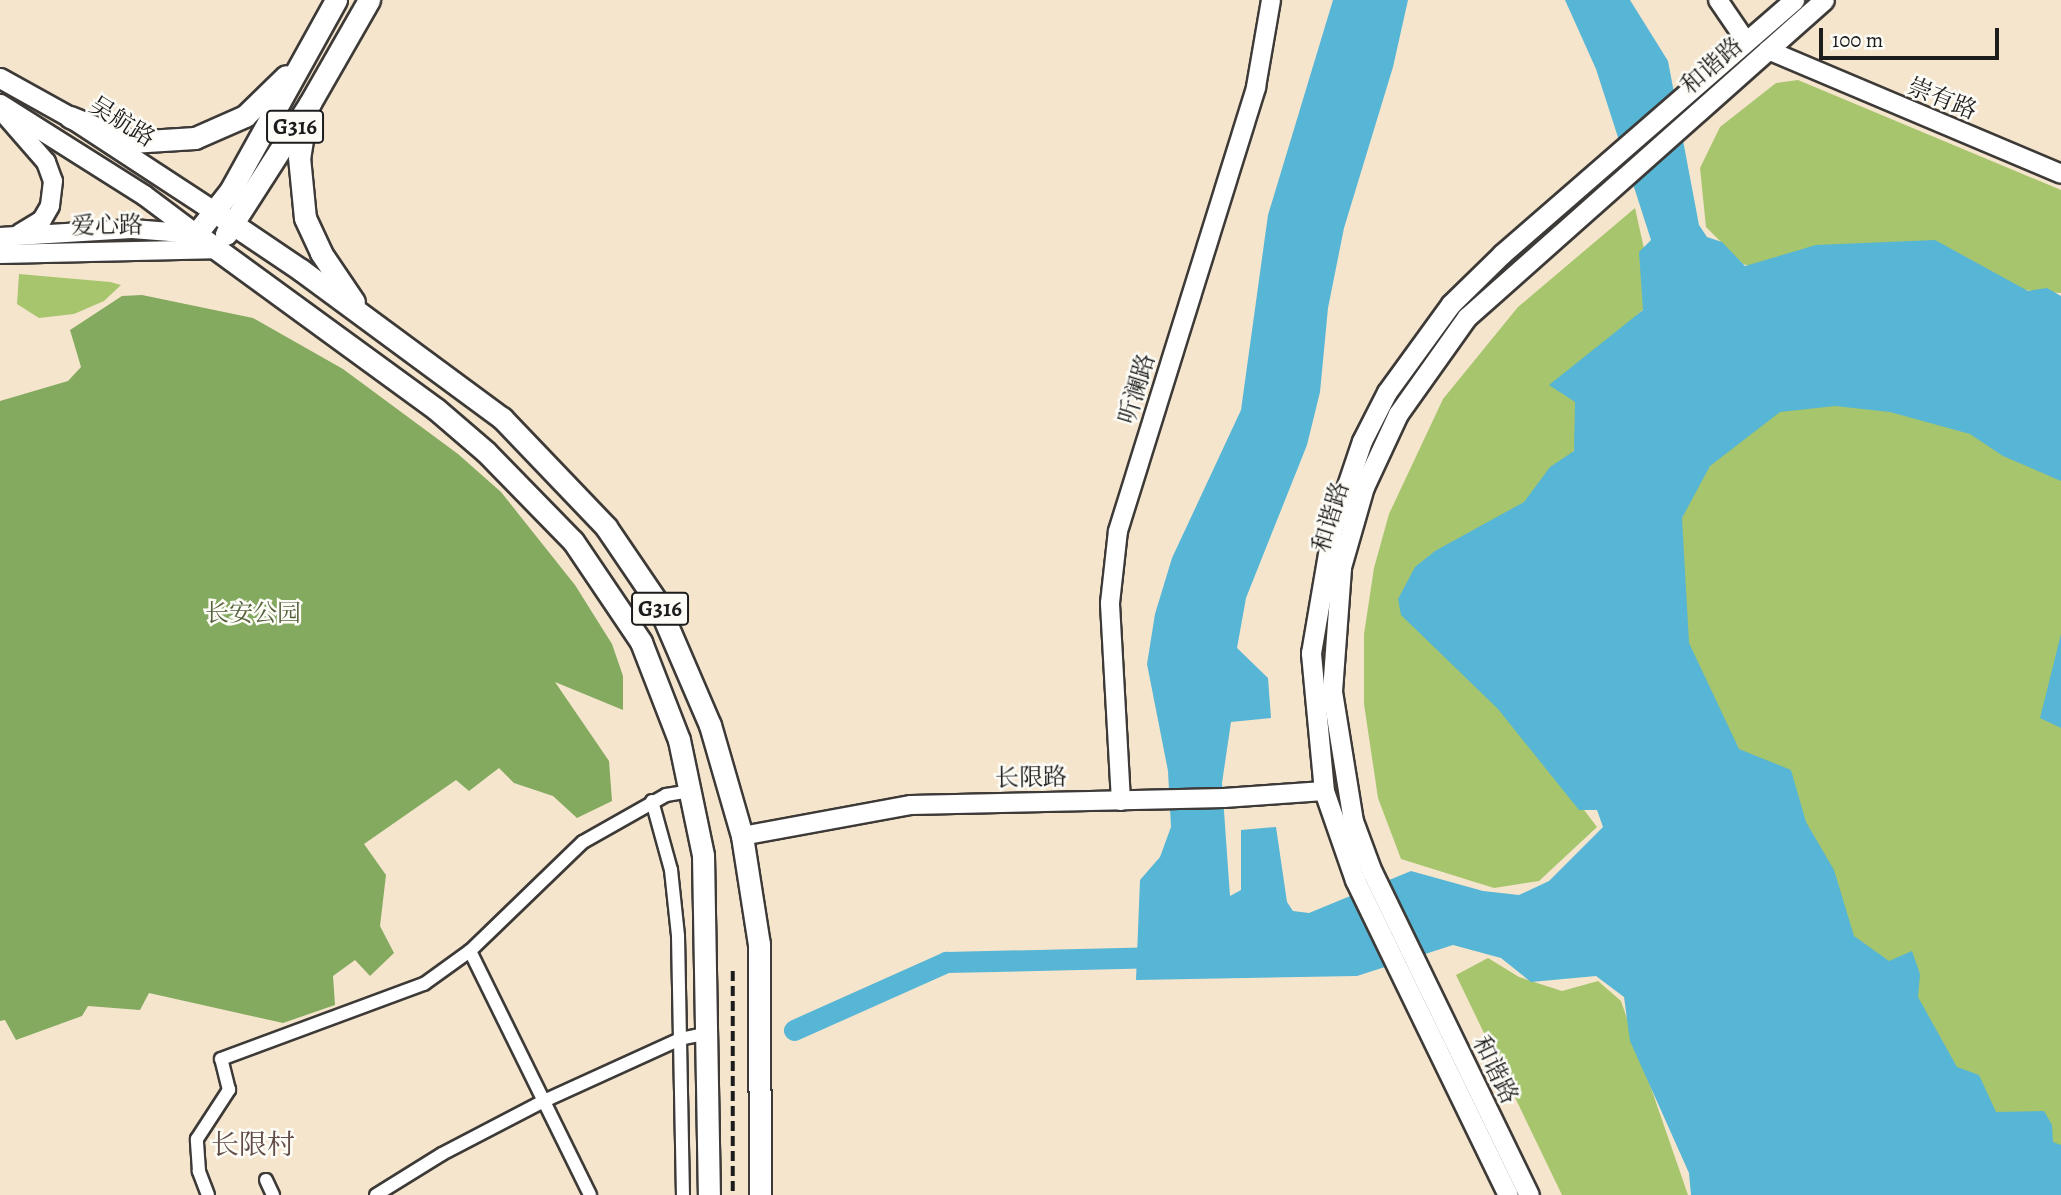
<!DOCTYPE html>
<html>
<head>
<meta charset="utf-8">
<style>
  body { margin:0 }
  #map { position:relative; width:2061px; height:1195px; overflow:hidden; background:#f5e5cd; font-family:Alegreya,"Noto Serif SC",serif }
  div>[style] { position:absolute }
  .green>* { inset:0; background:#a6c56d }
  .forest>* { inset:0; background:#84aa60 }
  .water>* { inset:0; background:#57b5d5 }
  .river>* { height:21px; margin:-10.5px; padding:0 10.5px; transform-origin:10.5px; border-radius:10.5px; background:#57b5d5 }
  .roads { filter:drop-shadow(2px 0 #3d3a37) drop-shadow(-2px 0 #3d3a37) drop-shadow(0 2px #3d3a37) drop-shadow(0 -2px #3d3a37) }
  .street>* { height:12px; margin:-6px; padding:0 6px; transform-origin:6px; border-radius:6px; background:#fff }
  .secondary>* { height:18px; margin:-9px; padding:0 9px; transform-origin:9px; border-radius:9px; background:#fff }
  .primary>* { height:19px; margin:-9.5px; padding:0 9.5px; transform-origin:9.5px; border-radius:9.5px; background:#fff }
  .highway>* { height:21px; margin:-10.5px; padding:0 10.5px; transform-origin:10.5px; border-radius:10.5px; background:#fff }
  .rail>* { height:3.5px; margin-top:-1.75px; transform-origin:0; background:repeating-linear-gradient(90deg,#1c1c1c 0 10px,transparent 0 15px) }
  span { translate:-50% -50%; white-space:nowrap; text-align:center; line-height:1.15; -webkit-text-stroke:5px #fdfcf7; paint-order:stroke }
  .shield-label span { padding:2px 5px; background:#fdfcf7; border:2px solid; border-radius:5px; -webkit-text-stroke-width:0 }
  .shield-label { font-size:23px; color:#1c1c1c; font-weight:700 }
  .street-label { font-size:24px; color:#1c1c1c }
  .park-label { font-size:24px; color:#53603c }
  .quarter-label { font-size:28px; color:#624c48 }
  .scale { position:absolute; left:1819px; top:28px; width:180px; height:32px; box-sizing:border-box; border:4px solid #1c1c1c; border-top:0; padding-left:9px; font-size:21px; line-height:24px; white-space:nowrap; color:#1c1c1c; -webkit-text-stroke:5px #fdfcf7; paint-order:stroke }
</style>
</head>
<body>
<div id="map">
  <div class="green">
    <i style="clip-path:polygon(1798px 80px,2061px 190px,2061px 293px,1763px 270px,1743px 264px,1706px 227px,1700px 168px,1720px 127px,1776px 83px)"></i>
    <i style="clip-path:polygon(1635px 208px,1655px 298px,1588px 362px,1572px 461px,1559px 777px,1597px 827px,1539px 881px,1494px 888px,1401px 859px,1378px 798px,1364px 704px,1364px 634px,1374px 568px,1389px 514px,1443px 399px,1518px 307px)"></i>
    <i style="clip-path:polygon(19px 274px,110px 282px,121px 285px,104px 301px,74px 314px,39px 318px,17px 304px)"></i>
    <i style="clip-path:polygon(1969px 399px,2061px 459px,2061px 1195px,2008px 1195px,1676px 692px,1648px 537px,1753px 400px)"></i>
    <i style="clip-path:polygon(1488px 958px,1519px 977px,1562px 991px,1598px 981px,1621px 1001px,1688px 1195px,1562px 1195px,1456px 975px)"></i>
  </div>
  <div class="forest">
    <i style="clip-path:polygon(142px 295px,253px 318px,343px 369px,458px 454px,501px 492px,575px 585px,612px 644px,623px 676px,623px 710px,555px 682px,609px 761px,612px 801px,577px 818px,553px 796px,514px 783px,499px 768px,469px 791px,456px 780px,364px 844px,386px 875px,380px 926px,394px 953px,370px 976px,355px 960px,333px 976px,335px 1005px,283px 1023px,149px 993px,140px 1010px,88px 1006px,82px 1016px,16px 1040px,5px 1020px,0 1021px,0 401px,68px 381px,81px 367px,70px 330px,122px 296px)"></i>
  </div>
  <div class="water">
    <i style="clip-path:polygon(1333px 0,1408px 0,1393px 67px,1344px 228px,1328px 308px,1320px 392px,1307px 445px,1246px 598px,1237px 648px,1268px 678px,1271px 718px,1231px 722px,1222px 783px,1230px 896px,1241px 890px,1241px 830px,1276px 827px,1287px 902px,1293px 911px,1309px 913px,1411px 871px,1483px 891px,1519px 895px,1549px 881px,1603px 827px,1597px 810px,1579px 810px,1498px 709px,1401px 615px,1398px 599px,1415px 567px,1435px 551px,1524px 502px,1550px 467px,1574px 451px,1575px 402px,1549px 385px,1643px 310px,1639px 252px,1651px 240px,1596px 69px,1565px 0,1630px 0,1668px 61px,1699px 225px,1707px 237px,1722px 242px,1745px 266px,1816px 245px,1935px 240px,2028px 291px,2047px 288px,2061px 296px,2061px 481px,2003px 456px,1970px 434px,1890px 412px,1835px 406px,1780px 412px,1710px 466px,1682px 518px,1689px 643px,1739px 749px,1791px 770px,1806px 822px,1834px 870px,1854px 936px,1889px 961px,1912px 951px,1920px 974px,1918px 997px,1957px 1067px,1979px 1075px,1996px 1112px,2044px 1111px,2052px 1125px,2053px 1142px,2061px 1145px,2061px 1195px,1691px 1195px,1689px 1173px,1630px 1041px,1624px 997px,1596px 976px,1531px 982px,1501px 958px,1453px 945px,1357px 976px,1136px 980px,1140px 880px,1160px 857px,1171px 827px,1168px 771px,1147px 664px,1155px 614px,1172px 558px,1241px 410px,1268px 215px)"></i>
    <i style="clip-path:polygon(2061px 634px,2061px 728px,2040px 718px)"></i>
  </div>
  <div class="river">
    <i style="left:794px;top:1030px;width:167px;rotate:-24.1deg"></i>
    <i style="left:946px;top:962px;width:217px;rotate:-1.3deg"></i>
  </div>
  <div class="roads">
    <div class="street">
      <i style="left:652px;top:801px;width:72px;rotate:74.6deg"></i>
      <i style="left:671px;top:870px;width:66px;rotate:83.9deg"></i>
      <i style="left:678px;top:936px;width:259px;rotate:88.9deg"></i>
      <i style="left:470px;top:951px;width:272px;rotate:63.8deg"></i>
      <i style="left:266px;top:1180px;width:17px;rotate:65deg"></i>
      <i style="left:208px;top:1195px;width:26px;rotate:-111deg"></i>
      <i style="left:199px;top:1171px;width:32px;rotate:-94deg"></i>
      <i style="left:197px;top:1139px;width:59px;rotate:-56.9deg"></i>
      <i style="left:229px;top:1090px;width:32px;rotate:-104deg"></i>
      <i style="left:221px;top:1059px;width:216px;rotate:-20.3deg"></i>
      <i style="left:424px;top:984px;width:57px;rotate:-35.7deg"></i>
      <i style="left:470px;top:951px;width:157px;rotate:-44deg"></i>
      <i style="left:583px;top:842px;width:95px;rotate:-29.5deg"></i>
      <i style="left:666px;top:795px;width:26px;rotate:-9deg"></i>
      <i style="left:376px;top:1195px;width:78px;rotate:-31.8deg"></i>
      <i style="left:442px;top:1154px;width:115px;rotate:-27.5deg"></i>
      <i style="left:544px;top:1101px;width:149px;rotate:-24.5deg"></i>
      <i style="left:680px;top:1039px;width:30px;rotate:-12deg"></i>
    </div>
    <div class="secondary">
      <i style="left:1718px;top:0;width:50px;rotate:55.7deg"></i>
      <i style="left:1768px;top:50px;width:318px;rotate:22.9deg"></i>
      <i style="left:0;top:109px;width:70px;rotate:49deg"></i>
      <i style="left:46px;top:162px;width:20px;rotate:70deg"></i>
      <i style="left:53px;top:181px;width:25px;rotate:97deg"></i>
      <i style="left:50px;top:206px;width:16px;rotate:120deg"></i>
      <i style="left:42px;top:220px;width:26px;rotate:149deg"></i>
      <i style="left:0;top:237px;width:132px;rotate:-3.5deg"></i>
      <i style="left:132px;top:229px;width:64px;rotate:4.5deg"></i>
      <i style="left:0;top:254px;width:214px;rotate:-1.3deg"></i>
      <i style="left:1121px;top:801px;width:198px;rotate:-93.2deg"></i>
      <i style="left:1110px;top:603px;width:72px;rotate:-83.7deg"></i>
      <i style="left:1118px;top:531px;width:465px;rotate:-72.7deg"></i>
      <i style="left:1256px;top:87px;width:88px;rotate:-80.2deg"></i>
      <i style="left:742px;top:836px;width:172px;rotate:-10.4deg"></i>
      <i style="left:911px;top:805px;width:313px;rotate:-1.3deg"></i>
      <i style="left:1224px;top:798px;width:100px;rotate:-4deg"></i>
    </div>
    <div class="primary">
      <i style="left:0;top:78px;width:80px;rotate:29.1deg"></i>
      <i style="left:70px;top:117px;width:173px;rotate:33.2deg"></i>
      <i style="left:0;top:104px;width:170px;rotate:32.3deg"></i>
      <i style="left:144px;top:195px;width:65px;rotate:36.9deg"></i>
      <i style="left:1508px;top:1195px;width:350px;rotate:-115.9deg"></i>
      <i style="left:1355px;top:880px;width:94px;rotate:-109.2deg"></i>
      <i style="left:1324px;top:791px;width:139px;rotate:-95.4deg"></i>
      <i style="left:1311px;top:653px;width:125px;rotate:-80.3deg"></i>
      <i style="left:1332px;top:530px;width:94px;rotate:-71.4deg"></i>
      <i style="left:1362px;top:441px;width:55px;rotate:-63deg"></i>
      <i style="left:1387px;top:392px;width:109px;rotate:-54deg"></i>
      <i style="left:1451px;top:304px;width:71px;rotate:-44.4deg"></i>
      <i style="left:1502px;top:254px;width:387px;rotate:-41deg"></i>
      <i style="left:1529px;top:1195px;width:359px;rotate:-115.9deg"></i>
      <i style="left:1372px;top:872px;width:54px;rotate:-110.4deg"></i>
      <i style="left:1353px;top:821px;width:132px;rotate:-99.2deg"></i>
      <i style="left:1332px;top:691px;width:124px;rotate:-85.8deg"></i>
      <i style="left:1341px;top:567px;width:83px;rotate:-74deg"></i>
      <i style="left:1364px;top:487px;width:81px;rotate:-65deg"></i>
      <i style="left:1398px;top:414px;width:119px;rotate:-54.6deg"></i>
      <i style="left:1467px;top:317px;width:477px;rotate:-41.6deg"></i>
    </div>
    <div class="highway">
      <i style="left:336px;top:0;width:218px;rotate:119deg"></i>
      <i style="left:230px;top:191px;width:55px;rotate:128.3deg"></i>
      <i style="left:196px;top:234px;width:297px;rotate:36.1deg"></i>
      <i style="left:436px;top:409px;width:66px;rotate:40.7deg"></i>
      <i style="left:486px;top:452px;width:124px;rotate:45.7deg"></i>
      <i style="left:573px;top:541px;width:122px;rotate:56deg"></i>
      <i style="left:641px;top:642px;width:105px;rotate:68.8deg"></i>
      <i style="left:679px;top:740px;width:117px;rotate:78.2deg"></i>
      <i style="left:703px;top:855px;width:340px;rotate:89deg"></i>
      <i style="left:70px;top:117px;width:66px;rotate:22.3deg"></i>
      <i style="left:131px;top:142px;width:64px;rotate:-3.6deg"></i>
      <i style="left:195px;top:138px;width:55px;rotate:-23.7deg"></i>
      <i style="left:245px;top:116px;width:57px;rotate:-44.3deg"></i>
      <i style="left:305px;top:121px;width:36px;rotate:99deg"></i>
      <i style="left:299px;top:157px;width:61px;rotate:84.4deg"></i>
      <i style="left:305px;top:218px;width:38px;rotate:65deg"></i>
      <i style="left:321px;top:253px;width:59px;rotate:56deg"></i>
      <i style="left:215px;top:212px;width:104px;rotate:34deg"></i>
      <i style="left:301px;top:270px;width:250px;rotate:36.4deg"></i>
      <i style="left:502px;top:418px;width:151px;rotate:46.3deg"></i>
      <i style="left:606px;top:527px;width:91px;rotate:55.8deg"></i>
      <i style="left:657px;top:602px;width:134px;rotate:66.7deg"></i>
      <i style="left:710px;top:725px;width:116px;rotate:73.9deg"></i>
      <i style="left:742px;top:836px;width:109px;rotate:81.1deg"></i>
      <i style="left:759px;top:944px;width:251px;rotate:89.8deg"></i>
      <i style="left:226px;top:234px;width:156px;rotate:-57.3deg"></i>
      <i style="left:310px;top:103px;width:119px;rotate:-60.2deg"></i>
    </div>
  </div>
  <div class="rail">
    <i style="left:733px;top:971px;width:224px;rotate:90deg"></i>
  </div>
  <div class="shield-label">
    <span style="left:295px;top:127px">G316</span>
    <span style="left:660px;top:609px">G316</span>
  </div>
  <div class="street-label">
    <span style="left:1712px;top:66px;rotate:-41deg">和谐路</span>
    <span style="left:1942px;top:99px;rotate:22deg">崇有路</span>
    <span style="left:122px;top:122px;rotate:32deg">吴航路</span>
    <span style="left:107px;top:226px;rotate:-1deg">爱心路</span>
    <span style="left:1137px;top:389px;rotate:-73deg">听澜路</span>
    <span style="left:1331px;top:517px;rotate:-73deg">和谐路</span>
    <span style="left:1031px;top:778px;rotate:-1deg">长限路</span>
    <span style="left:1495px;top:1070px;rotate:64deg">和谐路</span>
  </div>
  <div class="park-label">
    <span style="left:253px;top:614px">长安公园</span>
  </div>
  <div class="quarter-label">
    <span style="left:253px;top:1145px">长限村</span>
  </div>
  <div class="scale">100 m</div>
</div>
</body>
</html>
